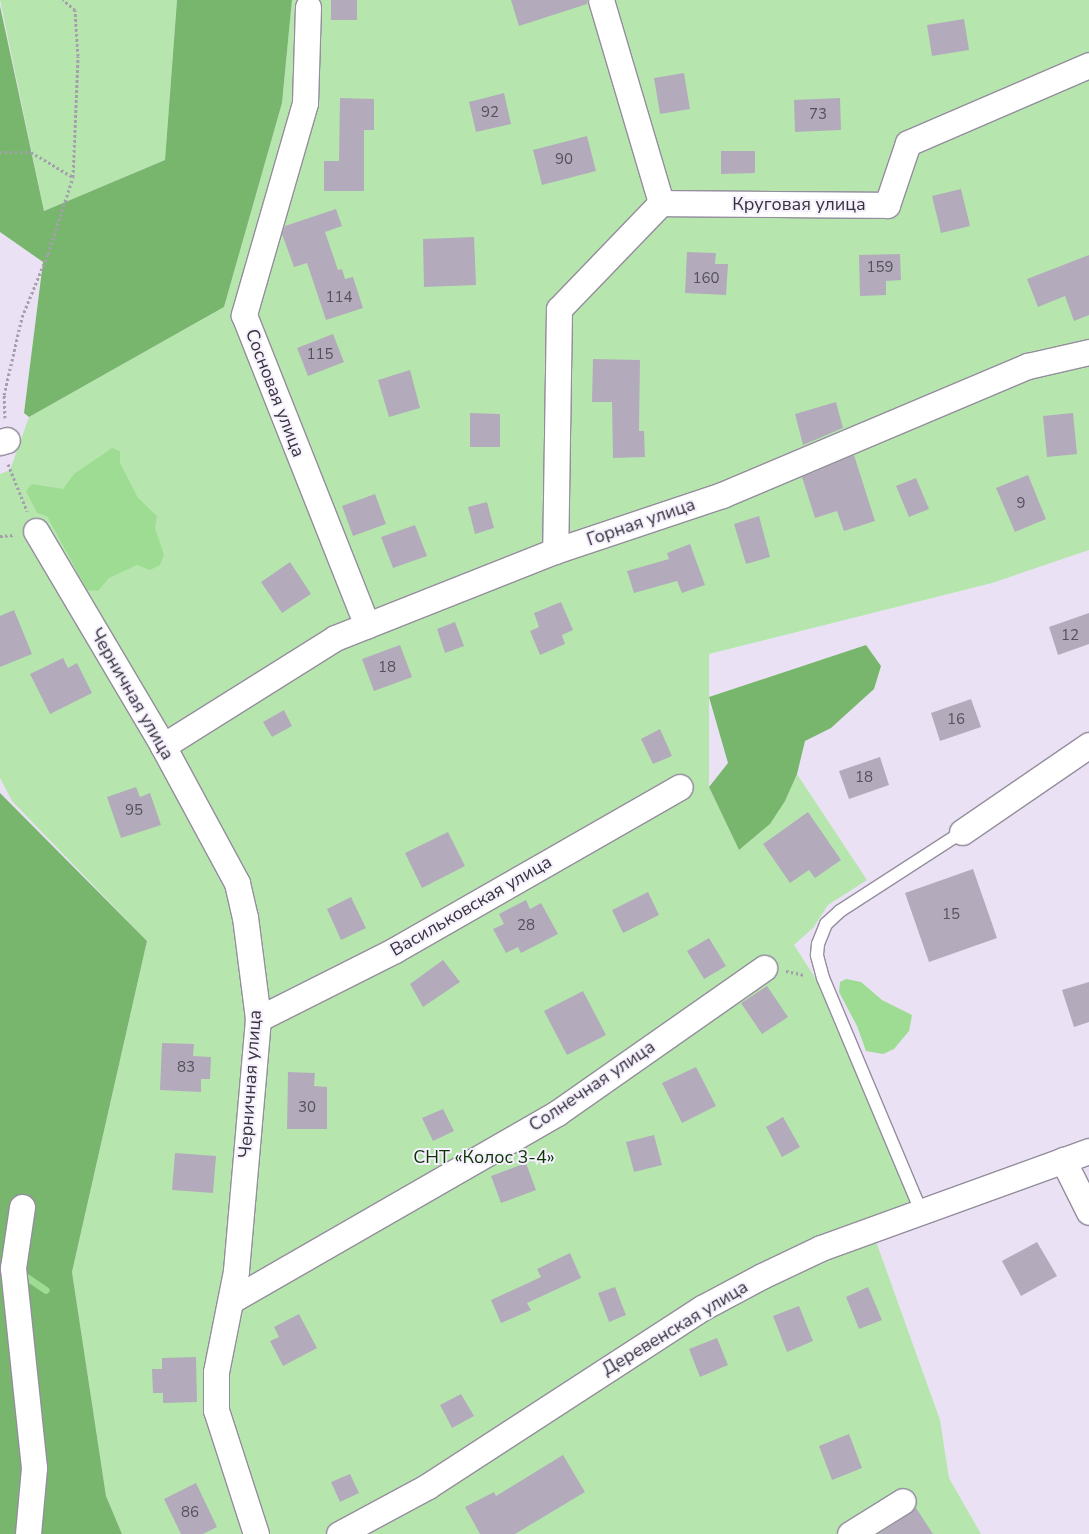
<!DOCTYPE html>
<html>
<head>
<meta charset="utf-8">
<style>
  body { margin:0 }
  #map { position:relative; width:1089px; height:1534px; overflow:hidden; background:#eae2f4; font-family:"Nunito Sans",sans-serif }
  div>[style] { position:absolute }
  .green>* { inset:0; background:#b6e6ae }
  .forest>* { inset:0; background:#78b66e }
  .water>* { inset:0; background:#9ddc92 }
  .stream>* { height:7px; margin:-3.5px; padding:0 3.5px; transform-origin:3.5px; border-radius:3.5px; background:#9ddc92 }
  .building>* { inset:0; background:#b3abbc }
  .path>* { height:3px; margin-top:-1.5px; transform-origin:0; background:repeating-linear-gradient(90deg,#a59eac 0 2.5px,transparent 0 5px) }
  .roads { filter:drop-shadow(1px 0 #948d9d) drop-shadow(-1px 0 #948d9d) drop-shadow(0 1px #948d9d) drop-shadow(0 -1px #948d9d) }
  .service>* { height:12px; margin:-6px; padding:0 6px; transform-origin:6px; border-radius:6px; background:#fff }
  .minor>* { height:25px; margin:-12.5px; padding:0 12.5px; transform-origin:12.5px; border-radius:12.5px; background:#fff }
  span { translate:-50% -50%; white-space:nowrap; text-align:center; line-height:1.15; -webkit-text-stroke:4px #f6f0fe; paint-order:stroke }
  .number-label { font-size:15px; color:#55515a }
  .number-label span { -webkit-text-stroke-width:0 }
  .street-label { font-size:18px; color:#36333a }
  .park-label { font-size:18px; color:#0b3604 }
</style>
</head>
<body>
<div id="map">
  <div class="green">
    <i style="clip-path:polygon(0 0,177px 0,165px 160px,44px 211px)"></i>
    <i style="clip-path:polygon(292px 0,1089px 0,1089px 550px,992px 583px,709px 654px,709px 787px,739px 850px,770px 824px,797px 774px,867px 880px,828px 905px,813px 928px,794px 945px,816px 979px,912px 1203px,868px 1219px,940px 1420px,949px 1478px,981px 1534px,122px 1534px,106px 1496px,72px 1272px,147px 941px,12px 801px,0 778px,0 474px,10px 470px,29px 417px,224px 307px,282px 103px)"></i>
  </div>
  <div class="forest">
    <i style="clip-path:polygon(177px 0,292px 0,282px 103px,224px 307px,29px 417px,24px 413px,43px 262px,0 232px,0 6px,44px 211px,165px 160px)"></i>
    <i style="clip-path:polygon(866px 645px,881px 666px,874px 689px,831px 728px,805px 741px,797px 774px,785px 801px,770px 824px,739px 850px,709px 787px,728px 763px,709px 697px)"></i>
    <i style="clip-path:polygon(0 793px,147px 941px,72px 1272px,106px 1496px,122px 1534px,0 1534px)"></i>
  </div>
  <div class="water">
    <i style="clip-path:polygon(112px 448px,120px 451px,120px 463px,138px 498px,157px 516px,155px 528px,164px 555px,160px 565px,150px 570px,137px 565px,109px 578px,98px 591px,87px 590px,47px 516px,37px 513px,26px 491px,32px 484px,63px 489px,74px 474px)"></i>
    <i style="clip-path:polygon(846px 979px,861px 982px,882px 1000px,912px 1015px,909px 1031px,894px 1049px,883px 1054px,866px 1051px,857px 1026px,839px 992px,840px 982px)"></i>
  </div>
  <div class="stream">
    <i style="left:19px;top:1272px;width:32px;rotate:34deg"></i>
  </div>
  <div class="building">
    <i style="clip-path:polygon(331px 0,357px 0,357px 20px,331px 20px)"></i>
    <i style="clip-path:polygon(511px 0,587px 0,587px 4px,519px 26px)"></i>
    <i style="clip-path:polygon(964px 19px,969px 50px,932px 56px,927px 25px)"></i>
    <i style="clip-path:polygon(684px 73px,690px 109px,660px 114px,654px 78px)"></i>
    <i style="clip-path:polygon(504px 93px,511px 124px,476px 132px,469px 102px)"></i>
    <i style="clip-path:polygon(340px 98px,374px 99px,374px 130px,364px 130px,364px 191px,324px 191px,324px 161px,339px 161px)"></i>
    <i style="clip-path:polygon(840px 98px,841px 130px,795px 132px,794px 100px)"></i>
    <i style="clip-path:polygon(587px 136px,596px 171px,542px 185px,533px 150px)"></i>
    <i style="clip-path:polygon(721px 151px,755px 151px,755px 173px,721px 174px)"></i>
    <i style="clip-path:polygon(961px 189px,970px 226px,941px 233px,932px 196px)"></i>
    <i style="clip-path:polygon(336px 209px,342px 226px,325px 232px,338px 270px,342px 269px,345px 279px,353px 277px,363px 308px,326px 320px,307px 263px,294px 267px,282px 234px,285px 226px)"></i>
    <i style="clip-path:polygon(474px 237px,476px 285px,424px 287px,423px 239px)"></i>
    <i style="clip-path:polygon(687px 252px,716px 253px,715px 264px,728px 264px,726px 295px,685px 293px)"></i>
    <i style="clip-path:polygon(900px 254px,901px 280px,886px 281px,886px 295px,860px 296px,859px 255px)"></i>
    <i style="clip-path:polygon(1089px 255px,1089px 315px,1074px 321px,1065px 296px,1038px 307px,1027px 279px)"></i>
    <i style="clip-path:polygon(333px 334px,344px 362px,308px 376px,297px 348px)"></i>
    <i style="clip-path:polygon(593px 359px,640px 360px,639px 431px,644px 431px,645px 457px,613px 458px,612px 402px,592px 402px)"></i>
    <i style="clip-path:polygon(410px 370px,420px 408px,389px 417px,378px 380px)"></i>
    <i style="clip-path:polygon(836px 402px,843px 428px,803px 445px,795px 414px)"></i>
    <i style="clip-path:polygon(470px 413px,500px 414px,500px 447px,470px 447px)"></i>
    <i style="clip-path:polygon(1073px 413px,1077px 454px,1047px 457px,1043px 416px)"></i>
    <i style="clip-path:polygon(854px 455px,875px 521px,844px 531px,837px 511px,815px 518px,802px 477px)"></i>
    <i style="clip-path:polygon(1028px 475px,1046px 519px,1015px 532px,996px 488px)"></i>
    <i style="clip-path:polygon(916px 478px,929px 509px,909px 517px,896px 486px)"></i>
    <i style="clip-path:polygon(375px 494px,386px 524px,353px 536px,342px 506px)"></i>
    <i style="clip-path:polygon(487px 502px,494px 528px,475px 534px,468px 507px)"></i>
    <i style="clip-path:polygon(759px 516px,770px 557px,746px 564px,734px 524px)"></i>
    <i style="clip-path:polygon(415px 525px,427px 556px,393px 568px,381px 537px)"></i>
    <i style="clip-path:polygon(690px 544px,705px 585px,682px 593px,677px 581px,634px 593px,627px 571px,669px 559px,667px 553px)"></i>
    <i style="clip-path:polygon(290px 562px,311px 594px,282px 613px,261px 582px)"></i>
    <i style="clip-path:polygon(561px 602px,573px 630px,562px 635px,565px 644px,540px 655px,530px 631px,539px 627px,534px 613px)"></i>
    <i style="clip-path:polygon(14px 610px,32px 654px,0 667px,0 616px)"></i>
    <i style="clip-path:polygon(1089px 613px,1089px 644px,1058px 655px,1049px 627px)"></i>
    <i style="clip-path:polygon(455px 622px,464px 646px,445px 653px,437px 629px)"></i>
    <i style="clip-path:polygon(400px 645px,412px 677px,374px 691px,362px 659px)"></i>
    <i style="clip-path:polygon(63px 658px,68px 668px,77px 663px,92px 693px,50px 714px,30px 674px)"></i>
    <i style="clip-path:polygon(971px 699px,981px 727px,940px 741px,931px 713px)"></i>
    <i style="clip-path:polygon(284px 710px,292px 726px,272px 737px,263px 722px)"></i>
    <i style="clip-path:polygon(660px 729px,672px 756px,653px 764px,641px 739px)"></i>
    <i style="clip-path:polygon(880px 757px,889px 785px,849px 799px,839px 771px)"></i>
    <i style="clip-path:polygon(136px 787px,140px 797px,150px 793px,161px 825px,121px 838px,107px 797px)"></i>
    <i style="clip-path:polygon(808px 812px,841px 860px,815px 878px,809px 870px,790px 883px,763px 844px)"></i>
    <i style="clip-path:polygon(448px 832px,465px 866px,422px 888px,405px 853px)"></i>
    <i style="clip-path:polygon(973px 869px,997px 938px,929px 962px,905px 893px)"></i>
    <i style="clip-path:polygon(648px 892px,659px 915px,623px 933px,612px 910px)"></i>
    <i style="clip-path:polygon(351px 897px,366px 928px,341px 940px,327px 909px)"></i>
    <i style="clip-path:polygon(526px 900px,530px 909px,541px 903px,558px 934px,521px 953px,518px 947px,506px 953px,493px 929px,504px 924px,499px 914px)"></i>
    <i style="clip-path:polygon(709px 938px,726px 966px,704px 979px,687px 951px)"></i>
    <i style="clip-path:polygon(443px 960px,460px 982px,423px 1007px,410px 984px)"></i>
    <i style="clip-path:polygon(1089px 982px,1089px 1022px,1074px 1027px,1062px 990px)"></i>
    <i style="clip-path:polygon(767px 986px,788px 1017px,762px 1034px,741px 1003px)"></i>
    <i style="clip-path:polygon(583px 991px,606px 1035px,567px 1055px,544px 1011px)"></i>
    <i style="clip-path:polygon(162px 1043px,194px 1044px,193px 1056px,211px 1057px,210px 1079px,201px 1079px,201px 1092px,160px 1090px)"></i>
    <i style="clip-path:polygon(696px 1067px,716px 1106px,682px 1123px,662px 1083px)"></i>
    <i style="clip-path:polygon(288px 1072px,315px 1073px,314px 1086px,327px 1087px,327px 1129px,287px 1129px)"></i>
    <i style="clip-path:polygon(443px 1109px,454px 1131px,433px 1141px,422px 1118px)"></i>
    <i style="clip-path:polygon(783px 1117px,800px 1147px,782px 1157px,766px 1127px)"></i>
    <i style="clip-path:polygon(654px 1135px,662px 1165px,634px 1172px,626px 1142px)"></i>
    <i style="clip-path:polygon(175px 1153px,216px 1156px,213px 1193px,172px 1190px)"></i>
    <i style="clip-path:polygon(526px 1163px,536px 1190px,501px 1203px,491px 1176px)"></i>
    <i style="clip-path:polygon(1037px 1242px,1057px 1276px,1021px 1296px,1002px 1261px)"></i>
    <i style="clip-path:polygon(570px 1253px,581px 1278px,527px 1303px,531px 1310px,501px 1323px,491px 1300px,541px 1277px,537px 1269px)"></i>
    <i style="clip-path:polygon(615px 1287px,626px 1315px,609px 1322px,598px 1293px)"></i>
    <i style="clip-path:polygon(868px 1287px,882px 1320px,859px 1329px,846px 1297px)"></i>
    <i style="clip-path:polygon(799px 1306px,813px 1341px,787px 1352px,773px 1316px)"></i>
    <i style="clip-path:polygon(299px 1314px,317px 1348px,283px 1366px,270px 1341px,279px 1337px,274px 1327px)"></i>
    <i style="clip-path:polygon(717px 1338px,728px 1365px,700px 1377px,689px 1349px)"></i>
    <i style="clip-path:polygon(196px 1357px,197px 1402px,163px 1403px,163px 1393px,153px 1393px,152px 1369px,162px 1369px,162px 1358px)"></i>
    <i style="clip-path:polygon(461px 1394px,474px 1416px,452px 1428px,440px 1405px)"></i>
    <i style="clip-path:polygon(849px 1434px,862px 1468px,832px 1480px,819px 1446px)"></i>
    <i style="clip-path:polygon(563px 1455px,585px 1492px,515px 1534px,480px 1534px,465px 1507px,494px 1492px,496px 1496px)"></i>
    <i style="clip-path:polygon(350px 1474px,359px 1493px,340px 1502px,331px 1482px)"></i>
    <i style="clip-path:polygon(196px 1483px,217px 1527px,203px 1534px,181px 1534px,164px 1499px)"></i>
    <i style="clip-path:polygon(916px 1508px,933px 1534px,878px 1534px,911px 1513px)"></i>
  </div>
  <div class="path">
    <i style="left:0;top:152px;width:31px"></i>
    <i style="left:31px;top:152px;width:49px;rotate:30.8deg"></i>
    <i style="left:5px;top:418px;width:23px;rotate:-92deg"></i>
    <i style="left:4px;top:395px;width:80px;rotate:-77deg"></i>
    <i style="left:22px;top:317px;width:68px;rotate:-67.6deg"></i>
    <i style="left:48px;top:254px;width:81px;rotate:-72deg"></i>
    <i style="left:73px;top:177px;width:121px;rotate:-87.6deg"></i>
    <i style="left:78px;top:56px;width:46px;rotate:-93.7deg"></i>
    <i style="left:75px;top:10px;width:16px;rotate:-140deg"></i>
    <i style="left:8px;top:464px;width:51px;rotate:68deg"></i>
    <i style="left:0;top:536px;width:14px;rotate:-4deg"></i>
    <i style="left:786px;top:971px;width:19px;rotate:12deg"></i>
  </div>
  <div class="roads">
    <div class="service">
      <i style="left:921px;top:1211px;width:253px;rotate:-112.8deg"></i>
      <i style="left:823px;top:978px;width:24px;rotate:-105deg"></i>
      <i style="left:817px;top:955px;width:11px;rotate:-85deg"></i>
      <i style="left:818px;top:944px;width:22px;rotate:-68deg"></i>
      <i style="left:826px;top:924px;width:19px;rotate:-43deg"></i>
      <i style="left:840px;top:911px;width:145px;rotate:-32.9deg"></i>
    </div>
    <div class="minor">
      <i style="left:601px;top:0;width:212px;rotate:73.5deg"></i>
      <i style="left:661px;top:203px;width:226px;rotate:0.5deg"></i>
      <i style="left:887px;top:205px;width:65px;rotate:-71.3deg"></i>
      <i style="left:908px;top:143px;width:197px;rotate:-23.3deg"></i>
      <i style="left:308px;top:7px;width:96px;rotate:91.8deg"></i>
      <i style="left:305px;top:103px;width:221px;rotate:106.1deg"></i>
      <i style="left:244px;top:315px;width:334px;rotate:68.4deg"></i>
      <i style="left:661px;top:203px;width:147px;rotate:133.9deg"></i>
      <i style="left:559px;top:309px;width:242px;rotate:90.9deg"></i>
      <i style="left:555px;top:551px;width:176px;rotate:-18.5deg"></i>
      <i style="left:722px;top:495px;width:332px;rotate:-22.9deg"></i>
      <i style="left:1028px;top:366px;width:63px;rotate:-12.9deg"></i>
      <i style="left:0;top:442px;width:7px;rotate:-16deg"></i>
      <i style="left:36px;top:531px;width:250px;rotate:59.4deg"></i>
      <i style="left:163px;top:746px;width:156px;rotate:61.6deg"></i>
      <i style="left:237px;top:883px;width:35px;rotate:77deg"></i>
      <i style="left:245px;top:917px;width:103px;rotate:82.7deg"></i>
      <i style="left:258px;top:1019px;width:253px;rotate:95deg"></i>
      <i style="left:236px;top:1271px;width:103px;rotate:101.2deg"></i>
      <i style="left:216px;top:1372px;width:38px;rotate:90deg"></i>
      <i style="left:216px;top:1410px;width:130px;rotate:72.1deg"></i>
      <i style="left:163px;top:746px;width:203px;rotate:-32.1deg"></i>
      <i style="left:335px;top:638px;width:237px;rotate:-21.6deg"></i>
      <i style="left:962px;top:832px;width:154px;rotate:-34.4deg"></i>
      <i style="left:258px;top:1019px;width:153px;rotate:-26.7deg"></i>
      <i style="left:395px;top:950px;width:328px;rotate:-29.8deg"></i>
      <i style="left:1063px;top:1160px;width:58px;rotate:63.4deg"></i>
      <i style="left:22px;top:1207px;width:62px;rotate:98.4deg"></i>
      <i style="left:13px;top:1268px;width:201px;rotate:84deg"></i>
      <i style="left:34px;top:1468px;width:66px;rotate:95.2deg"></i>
      <i style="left:232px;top:1300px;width:375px;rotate:-29.9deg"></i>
      <i style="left:557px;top:1113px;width:253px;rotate:-35deg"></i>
      <i style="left:339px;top:1534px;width:101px;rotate:-28.3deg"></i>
      <i style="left:428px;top:1486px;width:327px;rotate:-33deg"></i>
      <i style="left:702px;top:1308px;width:68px;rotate:-28.1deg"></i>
      <i style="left:762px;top:1276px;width:65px;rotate:-25.4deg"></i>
      <i style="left:821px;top:1248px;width:285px;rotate:-19.9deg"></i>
      <i style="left:850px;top:1534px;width:62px;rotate:-31.9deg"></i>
    </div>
  </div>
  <div class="number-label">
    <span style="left:490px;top:113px">92</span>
    <span style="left:818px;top:115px">73</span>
    <span style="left:564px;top:160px">90</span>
    <span style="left:880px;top:268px">159</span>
    <span style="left:706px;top:279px">160</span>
    <span style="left:339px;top:298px">114</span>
    <span style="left:320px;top:355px">115</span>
    <span style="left:1021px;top:504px">9</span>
    <span style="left:1070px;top:636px">12</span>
    <span style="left:387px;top:668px">18</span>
    <span style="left:956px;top:720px">16</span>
    <span style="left:864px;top:778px">18</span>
    <span style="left:134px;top:811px">95</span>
    <span style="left:951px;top:915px">15</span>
    <span style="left:526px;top:926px">28</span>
    <span style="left:186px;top:1068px">83</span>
    <span style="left:307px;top:1108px">30</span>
    <span style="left:190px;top:1513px">86</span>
  </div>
  <div class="street-label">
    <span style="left:799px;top:204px">Круговая улица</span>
    <span style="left:275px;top:393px;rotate:69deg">Сосновая улица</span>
    <span style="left:641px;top:522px;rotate:-19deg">Горная улица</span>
    <span style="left:132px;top:694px;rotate:60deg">Черничная улица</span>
    <span style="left:471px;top:906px;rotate:-30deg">Васильковская улица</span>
    <span style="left:250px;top:1084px;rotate:-86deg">Черничная улица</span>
    <span style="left:592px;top:1086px;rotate:-34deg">Солнечная улица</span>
    <span style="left:675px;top:1328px;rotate:-31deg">Деревенская улица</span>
  </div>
  <div class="park-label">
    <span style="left:484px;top:1157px">СНТ «Колос 3-4»</span>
  </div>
</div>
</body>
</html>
